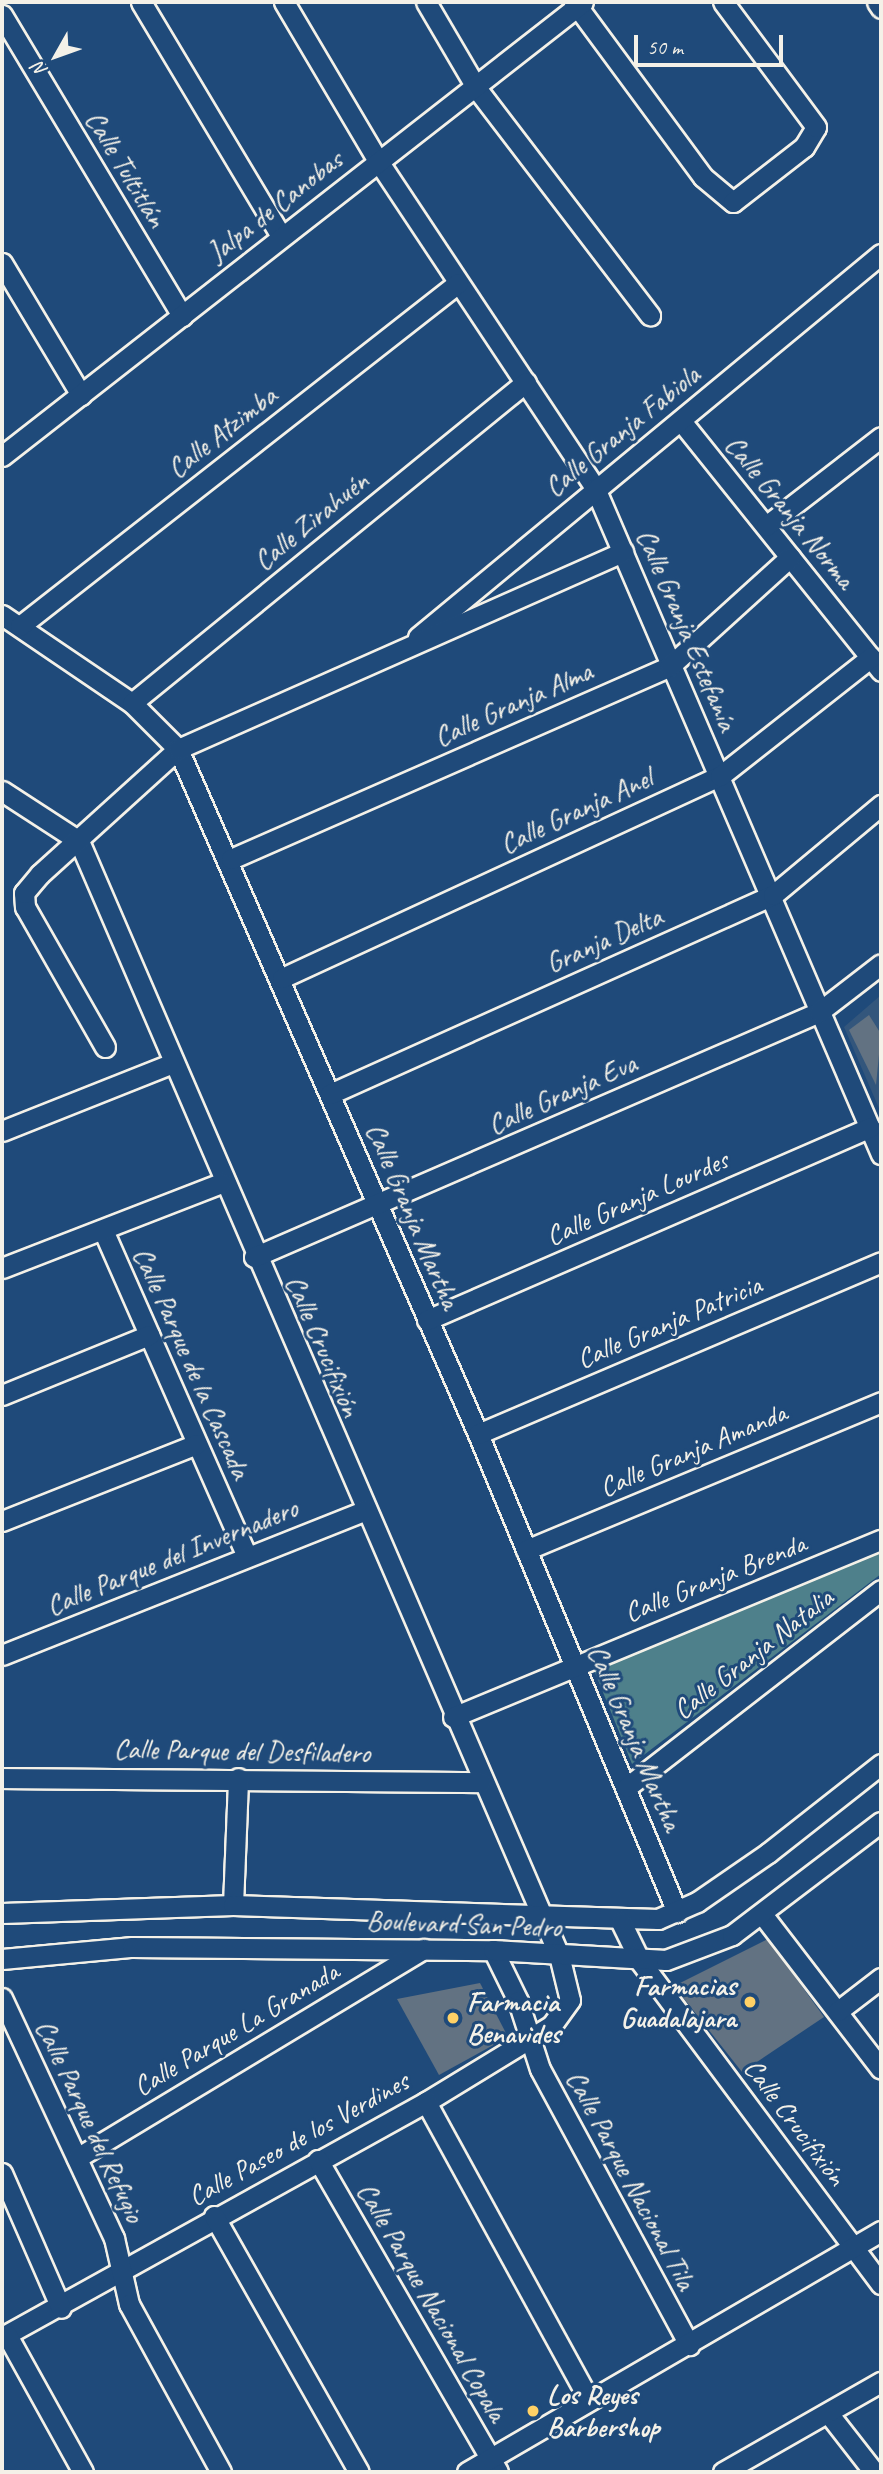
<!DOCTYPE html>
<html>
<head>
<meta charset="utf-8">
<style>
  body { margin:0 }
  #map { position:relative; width:883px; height:2474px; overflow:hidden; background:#1f4a7a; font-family:Caveat,sans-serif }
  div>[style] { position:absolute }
  .built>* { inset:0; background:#33567c }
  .green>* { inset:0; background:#4e808b }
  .building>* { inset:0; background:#627282 }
  .roads { filter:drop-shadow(2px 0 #f4f1e8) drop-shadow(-2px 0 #f4f1e8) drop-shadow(0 2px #f4f1e8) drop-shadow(0 -2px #f4f1e8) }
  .minor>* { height:19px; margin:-9.5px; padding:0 9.5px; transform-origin:9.5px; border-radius:9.5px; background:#1f4a7a }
  .dots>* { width:19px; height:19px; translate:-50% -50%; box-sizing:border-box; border:4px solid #1f4a7a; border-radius:50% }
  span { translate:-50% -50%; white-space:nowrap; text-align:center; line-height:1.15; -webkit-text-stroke:6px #1f4a7a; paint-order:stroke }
  .street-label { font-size:28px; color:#f4f1e8 }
  .poi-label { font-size:28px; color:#f4f1e8; font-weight:700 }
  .right { translate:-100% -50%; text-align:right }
  .left { translate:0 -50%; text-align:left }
  .frame { position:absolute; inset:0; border:4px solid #f4f1e8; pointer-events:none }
  .north { position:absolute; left:21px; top:21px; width:70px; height:70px; -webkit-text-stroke:5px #1f4a7a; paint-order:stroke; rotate:230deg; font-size:19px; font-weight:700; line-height:28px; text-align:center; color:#f4f1e8 }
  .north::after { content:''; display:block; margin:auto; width:24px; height:32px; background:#f4f1e8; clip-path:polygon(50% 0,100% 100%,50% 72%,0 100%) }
  .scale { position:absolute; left:634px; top:35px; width:149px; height:32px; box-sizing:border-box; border:4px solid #f4f1e8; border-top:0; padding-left:9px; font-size:21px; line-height:24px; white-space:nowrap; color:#f4f1e8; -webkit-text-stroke:5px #1f4a7a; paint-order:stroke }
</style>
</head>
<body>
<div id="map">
  <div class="built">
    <i style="clip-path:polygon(881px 995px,881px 1113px,844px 1027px)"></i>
  </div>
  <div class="green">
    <i style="clip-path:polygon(881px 1550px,881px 1574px,632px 1764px,594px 1670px)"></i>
  </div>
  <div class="building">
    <i style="clip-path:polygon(869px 1015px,881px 1034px,876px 1085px,849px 1030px)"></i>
    <i style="clip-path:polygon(768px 1939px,824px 2017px,742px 2072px,674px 1986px)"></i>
    <i style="clip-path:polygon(480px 1983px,508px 2037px,439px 2075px,397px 1999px)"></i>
  </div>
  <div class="roads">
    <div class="minor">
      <i style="left:141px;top:2px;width:273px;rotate:59.1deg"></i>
      <i style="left:284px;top:2px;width:185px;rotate:59.4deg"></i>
      <i style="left:378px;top:161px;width:392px;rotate:56.4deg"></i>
      <i style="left:595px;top:488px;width:725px;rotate:66.76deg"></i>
      <i style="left:426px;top:2px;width:101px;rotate:59.6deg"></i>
      <i style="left:477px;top:89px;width:285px;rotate:52.6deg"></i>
      <i style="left:574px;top:2px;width:217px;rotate:53.6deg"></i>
      <i style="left:703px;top:177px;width:39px;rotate:40deg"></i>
      <i style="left:733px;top:202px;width:90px;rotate:-37.8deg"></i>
      <i style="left:804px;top:147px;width:23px;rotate:-59deg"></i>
      <i style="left:816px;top:127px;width:156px;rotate:-126.6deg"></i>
      <i style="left:877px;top:2px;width:7px;rotate:56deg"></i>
      <i style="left:2px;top:15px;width:351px;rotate:59.1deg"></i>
      <i style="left:2px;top:263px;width:154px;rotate:59.1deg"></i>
      <i style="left:681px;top:421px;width:320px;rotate:51.3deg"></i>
      <i style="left:2px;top:456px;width:737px;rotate:-38deg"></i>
      <i style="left:766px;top:526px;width:145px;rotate:-37.7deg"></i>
      <i style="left:2px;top:615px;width:157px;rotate:34.1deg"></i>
      <i style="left:132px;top:703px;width:65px;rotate:45deg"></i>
      <i style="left:178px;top:749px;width:748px;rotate:66.35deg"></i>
      <i style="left:478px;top:1434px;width:518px;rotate:67.4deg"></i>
      <i style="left:20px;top:626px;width:556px;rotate:-38.06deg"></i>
      <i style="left:418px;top:637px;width:601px;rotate:-39.6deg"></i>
      <i style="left:132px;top:703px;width:508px;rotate:-39.17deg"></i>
      <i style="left:2px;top:791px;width:92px;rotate:33deg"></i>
      <i style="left:79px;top:841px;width:1213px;rotate:66.69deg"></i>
      <i style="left:559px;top:1955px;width:46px;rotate:76.3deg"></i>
      <i style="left:570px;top:2000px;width:31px;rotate:126deg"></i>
      <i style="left:552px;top:2025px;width:148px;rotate:148.6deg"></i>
      <i style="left:426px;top:2102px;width:485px;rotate:151deg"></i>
      <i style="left:231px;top:859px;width:480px;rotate:-23.7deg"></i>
      <i style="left:670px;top:666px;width:162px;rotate:-42.2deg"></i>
      <i style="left:282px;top:978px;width:482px;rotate:-24.8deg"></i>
      <i style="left:720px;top:776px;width:192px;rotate:-38.2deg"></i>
      <i style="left:105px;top:1047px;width:161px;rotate:-119.7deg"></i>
      <i style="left:25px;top:907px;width:14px;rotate:-94deg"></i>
      <i style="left:24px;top:893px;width:25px;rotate:-50deg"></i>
      <i style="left:40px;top:874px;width:186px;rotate:-42.2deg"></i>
      <i style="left:178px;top:749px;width:487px;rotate:-23.9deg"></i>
      <i style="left:330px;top:1094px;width:486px;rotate:-24.2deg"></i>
      <i style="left:773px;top:895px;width:141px;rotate:-39.8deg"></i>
      <i style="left:2px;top:1131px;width:184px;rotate:-21.7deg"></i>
      <i style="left:103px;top:1230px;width:357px;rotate:66.2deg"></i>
      <i style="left:254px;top:1257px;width:616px;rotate:-23.44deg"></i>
      <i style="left:819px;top:1012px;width:78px;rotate:-37.7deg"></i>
      <i style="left:2px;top:1268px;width:235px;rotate:-21.2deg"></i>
      <i style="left:427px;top:1320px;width:483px;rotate:-23.5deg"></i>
      <i style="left:2px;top:1395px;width:159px;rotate:-22.2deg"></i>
      <i style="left:478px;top:1434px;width:438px;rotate:-23.1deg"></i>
      <i style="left:2px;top:1521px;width:209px;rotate:-21.6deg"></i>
      <i style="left:526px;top:1550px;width:385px;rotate:-22.6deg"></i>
      <i style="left:2px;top:1655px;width:390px;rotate:-21.7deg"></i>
      <i style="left:453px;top:1717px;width:463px;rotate:-22.5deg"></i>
      <i style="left:2px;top:1778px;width:479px;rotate:0.5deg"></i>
      <i style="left:627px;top:1787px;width:321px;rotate:-37.8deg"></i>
      <i style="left:233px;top:1905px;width:127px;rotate:-87.7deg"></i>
      <i style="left:2px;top:1913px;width:231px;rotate:-2deg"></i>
      <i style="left:233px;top:1905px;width:425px;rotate:1.9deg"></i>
      <i style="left:658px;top:1919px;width:43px;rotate:-23.6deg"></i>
      <i style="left:697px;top:1902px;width:86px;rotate:-34.6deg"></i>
      <i style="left:768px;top:1853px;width:144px;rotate:-38.2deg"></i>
      <i style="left:762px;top:1914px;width:195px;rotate:52.5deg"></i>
      <i style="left:621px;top:1922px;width:43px;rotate:64deg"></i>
      <i style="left:640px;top:1961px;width:403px;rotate:53.3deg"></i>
      <i style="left:493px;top:1950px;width:57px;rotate:63.9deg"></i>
      <i style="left:518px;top:2001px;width:71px;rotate:72.1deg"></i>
      <i style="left:540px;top:2069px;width:314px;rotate:61.6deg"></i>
      <i style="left:2px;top:1959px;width:131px;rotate:-5.3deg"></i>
      <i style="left:132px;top:1947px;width:361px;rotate:0.5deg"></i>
      <i style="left:493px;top:1950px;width:173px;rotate:3.3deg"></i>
      <i style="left:666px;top:1960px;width:71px;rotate:-20.7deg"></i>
      <i style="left:732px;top:1935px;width:187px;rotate:-37.2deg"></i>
      <i style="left:2px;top:1998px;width:265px;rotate:65deg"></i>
      <i style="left:114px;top:2238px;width:68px;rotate:77.2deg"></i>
      <i style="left:129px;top:2304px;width:192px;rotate:61.3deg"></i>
      <i style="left:838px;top:2011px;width:54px;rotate:-37.5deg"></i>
      <i style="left:426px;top:2102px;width:340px;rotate:61.3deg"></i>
      <i style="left:77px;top:2158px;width:405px;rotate:-31.1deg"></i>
      <i style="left:318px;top:2160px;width:360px;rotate:60deg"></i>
      <i style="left:2px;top:2173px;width:147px;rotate:66.4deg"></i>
      <i style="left:214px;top:2216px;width:294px;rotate:60.5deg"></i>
      <i style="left:7px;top:2335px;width:157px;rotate:61deg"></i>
      <i style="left:828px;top:2413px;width:75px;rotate:52.1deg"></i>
      <i style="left:467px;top:2472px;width:479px;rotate:-30.2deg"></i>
      <i style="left:723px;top:2472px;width:182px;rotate:-29.7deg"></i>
    </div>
  </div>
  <div class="dots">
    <i style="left:750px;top:2002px;background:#ffd166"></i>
    <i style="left:453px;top:2018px;background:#ffd166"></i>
    <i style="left:533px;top:2411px;background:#ffd166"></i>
  </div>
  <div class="street-label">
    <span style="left:126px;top:169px;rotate:59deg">Calle Tultitlán</span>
    <span style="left:275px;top:206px;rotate:-38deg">Jalpa de Canobas</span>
    <span style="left:622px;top:431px;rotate:-39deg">Calle Granja Fabiola</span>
    <span style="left:222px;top:432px;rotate:-38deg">Calle Atzimba</span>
    <span style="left:790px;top:512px;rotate:51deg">Calle Granja Norma</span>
    <span style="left:311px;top:521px;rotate:-39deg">Calle Zirahuén</span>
    <span style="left:687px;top:630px;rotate:67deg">Calle Granja Estefanía</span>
    <span style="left:513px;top:704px;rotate:-24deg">Calle Granja Alma</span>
    <span style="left:576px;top:811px;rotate:-25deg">Calle Granja Anel</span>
    <span style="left:604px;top:940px;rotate:-24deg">Granja Delta</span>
    <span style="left:562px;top:1094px;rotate:-24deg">Calle Granja Eva</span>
    <span style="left:637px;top:1198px;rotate:-24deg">Calle Granja Lourdes</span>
    <span style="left:413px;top:1216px;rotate:67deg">Calle Granja Martha</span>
    <span style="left:669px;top:1322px;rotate:-23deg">Calle Granja Patricia</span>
    <span style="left:323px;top:1346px;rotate:67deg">Calle Crucifixión</span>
    <span style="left:192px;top:1363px;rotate:66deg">Calle Parque de la Cascada</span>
    <span style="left:693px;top:1450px;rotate:-23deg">Calle Granja Amanda</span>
    <span style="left:172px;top:1557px;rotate:-22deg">Calle Parque del Invernadero</span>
    <span style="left:715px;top:1578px;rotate:-22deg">Calle Granja Brenda</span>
    <span style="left:753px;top:1654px;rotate:-38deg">Calle Granja Natalia</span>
    <span style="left:635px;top:1738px;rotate:67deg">Calle Granja Martha</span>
    <span style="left:242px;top:1751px;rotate:1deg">Calle Parque del Desfiladero</span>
    <span style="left:464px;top:1924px;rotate:2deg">Boulevard San Pedro</span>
    <span style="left:236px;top:2029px;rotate:-31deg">Calle Parque La Granada</span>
    <span style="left:90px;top:2121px;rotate:65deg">Calle Parque del Refugio</span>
    <span style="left:795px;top:2122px;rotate:53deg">Calle Crucifixión</span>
    <span style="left:298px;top:2139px;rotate:-29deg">Calle Paseo de los Verdines</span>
    <span style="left:631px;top:2180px;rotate:62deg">Calle Parque Nacional Tila</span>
    <span style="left:432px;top:2302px;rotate:60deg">Calle Parque Nacional Copala</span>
  </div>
  <div class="poi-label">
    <span class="right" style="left:736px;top:2002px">Farmacias<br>Guadalajara</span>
    <span class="left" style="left:467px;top:2018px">Farmacia<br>Benavides</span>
    <span class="left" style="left:547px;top:2411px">Los Reyes<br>Barbershop</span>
  </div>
  <div class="frame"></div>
  <div class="north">N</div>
  <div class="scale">50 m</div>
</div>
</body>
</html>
